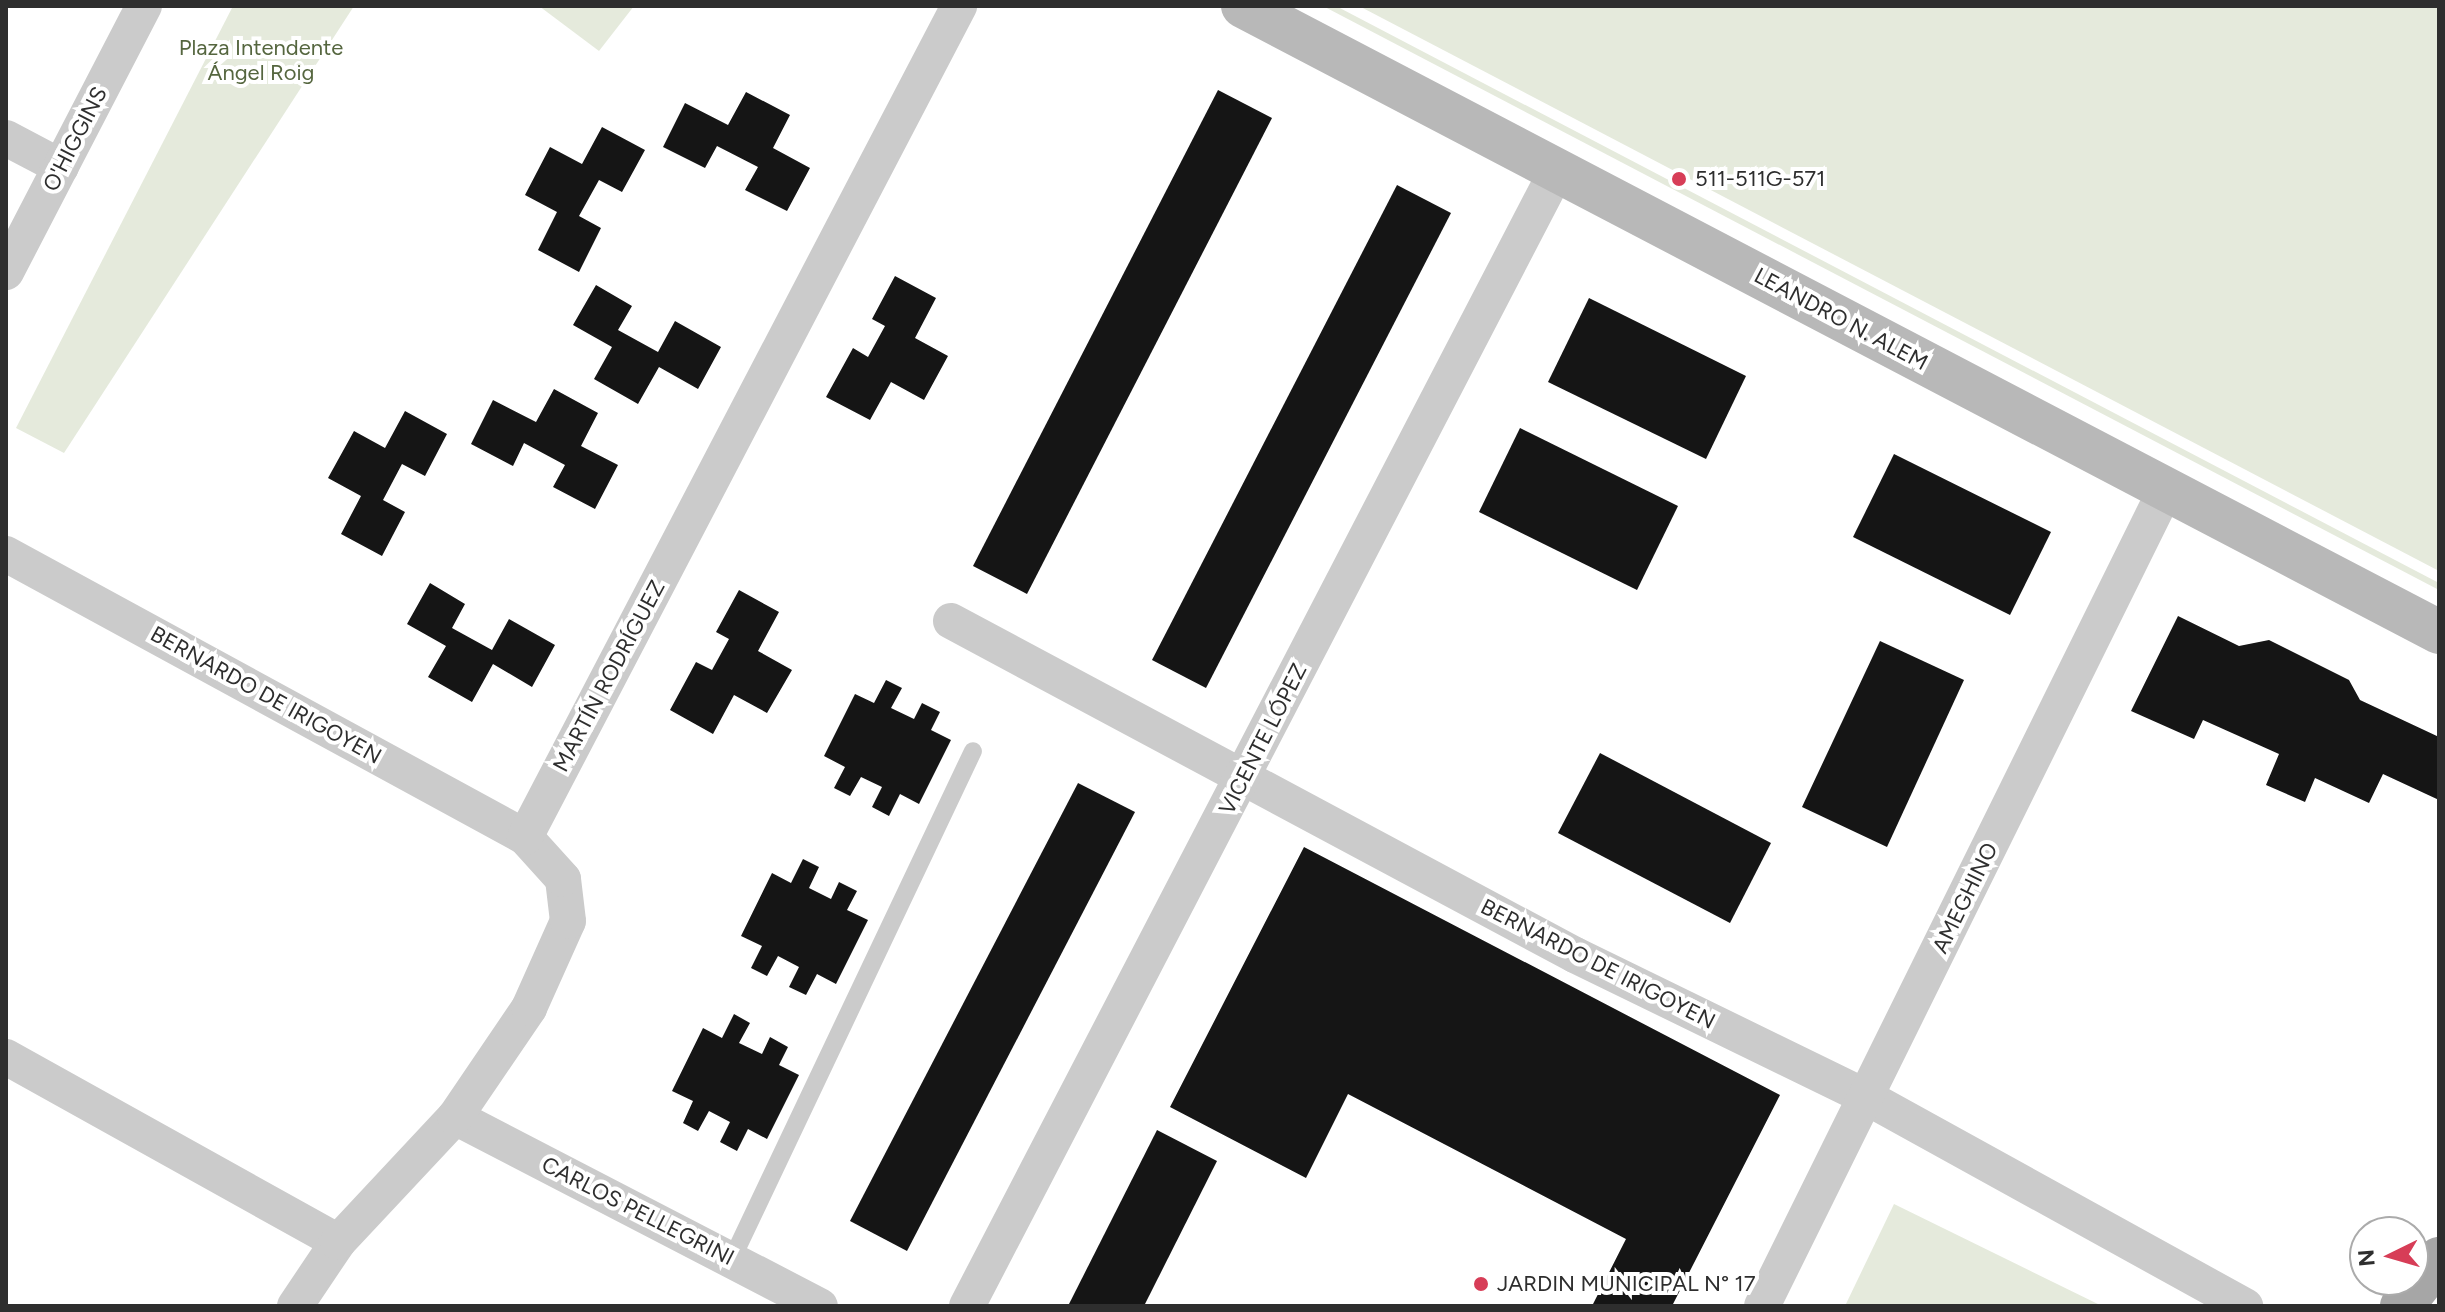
<!DOCTYPE html>
<html>
<head>
<meta charset="utf-8">
<style>
  body { margin:0 }
  #map { position:relative; width:2445px; height:1312px; overflow:hidden; background:#fff; font-family:Figtree,sans-serif }
  div>[style] { position:absolute }
  .green>* { inset:0; background:#e5eadc }
  .building>* { inset:0; background:#151515 }
  .service>* { height:18px; margin:-9px; padding:0 9px; transform-origin:9px; border-radius:9px; background:#cbcbcb }
  .minor>* { height:36px; margin:-18px; padding:0 18px; transform-origin:18px; border-radius:18px; background:#cbcbcb }
  .secondary>* { height:44px; margin:-22px; padding:0 22px; transform-origin:22px; border-radius:22px; background:#b8b8b8 }
  .primary>* { height:44px; margin:-22px; padding:0 22px; transform-origin:22px; border-radius:22px; background:#a6a6a6 }
  .dots>* { width:22px; height:22px; translate:-50% -50%; box-sizing:border-box; border:4px solid #fff; border-radius:50% }
  span { translate:-50% -50%; white-space:nowrap; text-align:center; line-height:1.15; -webkit-text-stroke:8px #fff; paint-order:stroke }
  .park-label { font-size:22px; color:#55663f }
  .street-label { font-size:22px; color:#2e2e2e }
  .poi-label { font-size:22px; color:#2e2e2e }
  .left { translate:0 -50%; text-align:left }
  .frame { position:absolute; inset:0; border:8px solid #2e2e2e; pointer-events:none }
  .north { position:absolute; left:2349px; top:1216px; width:80px; height:80px; box-sizing:border-box; background:#fff; border:2px solid #ababab; border-radius:50%; rotate:265deg; font-size:22px; font-weight:700; line-height:32px; text-align:center; color:#2e2e2e }
  .north::after { content:''; display:block; margin:auto; width:28px; height:36px; background:#d73d57; clip-path:polygon(50% 0,100% 100%,50% 72%,0 100%) }
</style>
</head>
<body>
<div id="map">
  <div class="green">
    <i style="clip-path:polygon(233px 6px,354px 6px,64px 453px,16px 428px)"></i>
    <i style="clip-path:polygon(539px 6px,634px 6px,599px 51px)"></i>
    <i style="clip-path:polygon(1323px 6px,1336px 6px,2439px 583px,2439px 590px)"></i>
    <i style="clip-path:polygon(1359px 6px,2439px 6px,2439px 571px)"></i>
    <i style="clip-path:polygon(1894px 1204px,2102px 1306px,1845px 1306px)"></i>
  </div>
  <div class="building">
    <i style="clip-path:polygon(1218px 90px,1272px 118px,1027px 594px,973px 566px)"></i>
    <i style="clip-path:polygon(746px 92px,790px 115px,773px 148px,810px 168px,787px 211px,745px 190px,758px 167px,717px 146px,705px 168px,663px 147px,685px 103px,728px 125px)"></i>
    <i style="clip-path:polygon(602px 127px,645px 150px,622px 192px,599px 180px,579px 216px,601px 228px,579px 272px,538px 250px,557px 212px,525px 195px,550px 147px,582px 164px)"></i>
    <i style="clip-path:polygon(1397px 185px,1451px 213px,1206px 688px,1152px 660px)"></i>
    <i style="clip-path:polygon(895px 276px,936px 298px,915px 338px,948px 356px,924px 400px,891px 382px,870px 420px,826px 397px,853px 348px,868px 357px,885px 326px,872px 319px)"></i>
    <i style="clip-path:polygon(596px 285px,632px 306px,618px 330px,658px 352px,675px 321px,721px 347px,698px 389px,659px 367px,638px 404px,594px 379px,612px 347px,573px 325px)"></i>
    <i style="clip-path:polygon(1589px 298px,1746px 376px,1706px 459px,1548px 382px)"></i>
    <i style="clip-path:polygon(554px 389px,598px 413px,581px 446px,618px 465px,595px 509px,553px 487px,565px 465px,524px 443px,513px 466px,471px 444px,493px 400px,536px 422px)"></i>
    <i style="clip-path:polygon(405px 411px,447px 434px,425px 476px,402px 464px,383px 500px,405px 512px,382px 556px,341px 534px,361px 496px,328px 478px,354px 431px,385px 448px)"></i>
    <i style="clip-path:polygon(1520px 428px,1678px 506px,1637px 590px,1479px 512px)"></i>
    <i style="clip-path:polygon(1894px 454px,2051px 532px,2010px 615px,1853px 537px)"></i>
    <i style="clip-path:polygon(430px 583px,465px 604px,452px 628px,492px 650px,509px 619px,555px 645px,532px 687px,493px 664px,472px 702px,428px 677px,446px 646px,407px 624px)"></i>
    <i style="clip-path:polygon(739px 590px,779px 612px,758px 651px,792px 670px,767px 713px,734px 695px,713px 734px,670px 710px,696px 662px,712px 670px,729px 639px,716px 632px)"></i>
    <i style="clip-path:polygon(2178px 616px,2239px 646px,2269px 640px,2349px 680px,2360px 700px,2439px 737px,2439px 800px,2383px 774px,2369px 803px,2315px 778px,2305px 802px,2266px 785px,2279px 754px,2203px 720px,2194px 739px,2131px 711px)"></i>
    <i style="clip-path:polygon(1880px 641px,1964px 680px,1887px 847px,1802px 807px)"></i>
    <i style="clip-path:polygon(886px 680px,902px 688px,891px 708px,914px 719px,922px 703px,940px 712px,931px 730px,951px 740px,919px 804px,900px 794px,889px 816px,872px 807px,882px 787px,861px 777px,850px 796px,834px 788px,845px 767px,824px 756px,855px 694px,874px 703px)"></i>
    <i style="clip-path:polygon(1600px 753px,1771px 843px,1730px 923px,1558px 833px)"></i>
    <i style="clip-path:polygon(1078px 783px,1135px 812px,907px 1251px,850px 1221px)"></i>
    <i style="clip-path:polygon(1304px 847px,1780px 1095px,1672px 1306px,1592px 1306px,1626px 1239px,1348px 1094px,1306px 1178px,1170px 1107px)"></i>
    <i style="clip-path:polygon(803px 859px,819px 867px,809px 888px,831px 899px,839px 882px,857px 891px,847px 910px,868px 920px,836px 984px,817px 974px,806px 995px,789px 987px,799px 967px,778px 956px,767px 976px,751px 968px,762px 946px,741px 936px,772px 873px,791px 883px)"></i>
    <i style="clip-path:polygon(734px 1014px,750px 1023px,739px 1043px,762px 1054px,770px 1037px,788px 1047px,779px 1065px,799px 1075px,767px 1139px,748px 1129px,737px 1151px,720px 1142px,730px 1122px,709px 1111px,698px 1131px,683px 1123px,693px 1101px,672px 1091px,703px 1028px,722px 1038px)"></i>
    <i style="clip-path:polygon(1157px 1130px,1217px 1161px,1144px 1306px,1068px 1306px)"></i>
  </div>
  <div class="service">
    <i style="left:732px;top:1259px;width:562px;rotate:-64.62deg"></i>
  </div>
  <div class="minor">
    <i style="left:6px;top:138px;width:62px;rotate:27.8deg"></i>
    <i style="left:6px;top:272px;width:300px;rotate:-62.6deg"></i>
    <i style="left:6px;top:554px;width:591px;rotate:28.6deg"></i>
    <i style="left:951px;top:621px;width:708px;rotate:28.16deg"></i>
    <i style="left:1575px;top:955px;width:326px;rotate:26deg"></i>
    <i style="left:1868px;top:1098px;width:431px;rotate:28.9deg"></i>
    <i style="left:6px;top:1057px;width:380px;rotate:29.1deg"></i>
    <i style="left:455px;top:1117px;width:411px;rotate:27.4deg"></i>
    <i style="left:295px;top:1306px;width:77px;rotate:-56.1deg"></i>
    <i style="left:338px;top:1242px;width:171px;rotate:-46.9deg"></i>
    <i style="left:455px;top:1117px;width:132px;rotate:-55.8deg"></i>
    <i style="left:529px;top:1008px;width:95px;rotate:-65.9deg"></i>
    <i style="left:568px;top:921px;width:42px;rotate:-96.8deg"></i>
    <i style="left:563px;top:879px;width:57px;rotate:-132.1deg"></i>
    <i style="left:525px;top:837px;width:938px;rotate:-62.42deg"></i>
    <i style="left:967px;top:1306px;width:1280px;rotate:-62.55deg"></i>
    <i style="left:1762px;top:1306px;width:911px;rotate:-63.69deg"></i>
  </div>
  <div class="secondary">
    <i style="left:1243px;top:6px;width:1350px;rotate:27.63deg"></i>
  </div>
  <div class="primary">
    <i style="left:2402px;top:1306px;width:60px;rotate:-51.8deg"></i>
  </div>
  <div class="dots">
    <i style="left:1679px;top:179px;background:#d73d57"></i>
    <i style="left:1481px;top:1284px;background:#d73d57"></i>
  </div>
  <div class="park-label">
    <span style="left:261px;top:60px">Plaza Intendente<br>Ángel Roig</span>
  </div>
  <div class="street-label">
    <span style="left:75px;top:139px;rotate:-63deg">O'HIGGINS</span>
    <span style="left:1841px;top:319px;rotate:28deg">LEANDRO N. ALEM</span>
    <span style="left:609px;top:676px;rotate:-62deg">MARTÍN RODRÍGUEZ</span>
    <span style="left:266px;top:695px;rotate:29deg">BERNARDO DE IRIGOYEN</span>
    <span style="left:1263px;top:739px;rotate:-63deg">VICENTE LÓPEZ</span>
    <span style="left:1965px;top:898px;rotate:-64deg">AMEGHINO</span>
    <span style="left:1598px;top:964px;rotate:27deg">BERNARDO DE IRIGOYEN</span>
    <span style="left:638px;top:1211px;rotate:27deg">CARLOS PELLEGRINI</span>
  </div>
  <div class="poi-label">
    <span class="left" style="left:1695px;top:179px">511-511G-571</span>
    <span class="left" style="left:1497px;top:1284px">JARDIN MUNICIPAL N° 17</span>
  </div>
  <div class="frame"></div>
  <div class="north">N</div>
</div>
</body>
</html>
